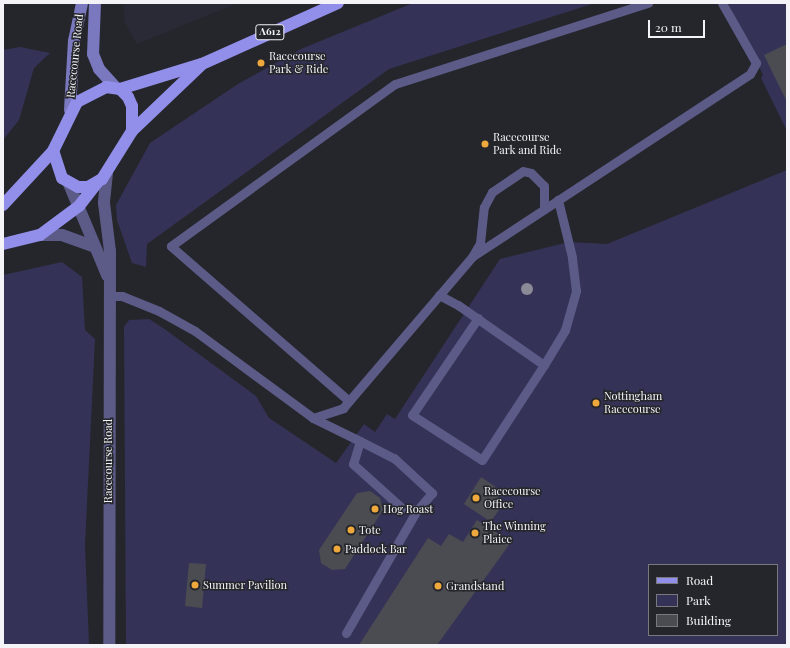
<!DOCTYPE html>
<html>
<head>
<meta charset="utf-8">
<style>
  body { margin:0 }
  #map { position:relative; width:790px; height:648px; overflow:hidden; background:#25262b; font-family:"Playfair Display",serif }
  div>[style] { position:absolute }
  .built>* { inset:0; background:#2a2a36 }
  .green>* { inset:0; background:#343357 }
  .building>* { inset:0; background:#4b4c52 }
  .lane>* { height:9px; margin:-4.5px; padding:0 4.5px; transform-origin:4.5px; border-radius:4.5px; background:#5c5b88 }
  .street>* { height:12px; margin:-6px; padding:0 6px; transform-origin:6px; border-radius:6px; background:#5c5b88 }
  .secondary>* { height:12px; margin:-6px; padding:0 6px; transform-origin:6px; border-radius:6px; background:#7a79bf }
  .primary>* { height:12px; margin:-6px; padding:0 6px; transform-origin:6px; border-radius:6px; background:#928fea }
  .trees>* { width:12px; height:12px; margin:-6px; border-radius:50%; background:#8a8b97 }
  .dots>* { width:11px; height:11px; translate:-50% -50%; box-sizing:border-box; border:2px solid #25262b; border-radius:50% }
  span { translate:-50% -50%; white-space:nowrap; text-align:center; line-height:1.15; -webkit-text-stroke:3px #25262b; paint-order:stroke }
  .shield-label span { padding:1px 3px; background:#25262b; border:1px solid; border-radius:3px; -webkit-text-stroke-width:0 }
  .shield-label { font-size:10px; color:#f4f4f8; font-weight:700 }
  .street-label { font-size:11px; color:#f4f4f8 }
  .poi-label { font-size:11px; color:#f4f4f8 }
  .left { translate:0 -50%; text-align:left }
  .frame { position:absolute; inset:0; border:4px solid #f4f4f8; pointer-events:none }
  .legend { position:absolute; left:648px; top:564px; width:130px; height:72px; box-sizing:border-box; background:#25262b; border:1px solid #78787d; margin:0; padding:5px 7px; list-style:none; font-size:12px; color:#f4f4f8 }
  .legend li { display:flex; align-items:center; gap:8px; height:20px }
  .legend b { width:20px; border:1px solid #78787d }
  .scale { position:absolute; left:648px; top:20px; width:57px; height:18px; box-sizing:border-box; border:2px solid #f4f4f8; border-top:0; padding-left:5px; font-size:12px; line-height:14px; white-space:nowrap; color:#f4f4f8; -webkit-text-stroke:3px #25262b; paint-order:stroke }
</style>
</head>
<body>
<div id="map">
  <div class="built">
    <i style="clip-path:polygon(123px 3px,238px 3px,137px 44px,125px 23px)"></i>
  </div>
  <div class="green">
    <i style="clip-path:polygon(413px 3px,595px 3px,389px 69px,147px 244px,146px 267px,132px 263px,117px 220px,116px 205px,150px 143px,238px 84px,301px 49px)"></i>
    <i style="clip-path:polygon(728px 3px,787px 3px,787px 131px,761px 78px,763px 75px)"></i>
    <i style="clip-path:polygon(20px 47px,50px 53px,34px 68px,19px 120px,3px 140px,3px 50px)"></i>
    <i style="clip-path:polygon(evenodd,787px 170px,787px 645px,126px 645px,124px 327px,129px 320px,149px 319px,166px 330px,256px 396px,269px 418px,336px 463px,364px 424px,375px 432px,387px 414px,395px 419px,500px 259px,569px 242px,607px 244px,787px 170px,649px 565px,777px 565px,777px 635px,649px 635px,649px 565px)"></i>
    <i style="clip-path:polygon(62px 262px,82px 277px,85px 330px,95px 339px,85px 545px,89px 645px,3px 645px,3px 275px)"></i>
  </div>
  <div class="building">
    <i style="clip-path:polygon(787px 44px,787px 102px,764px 55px)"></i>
    <i style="clip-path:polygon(481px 477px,502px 491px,496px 500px,502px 505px,491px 522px,464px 504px)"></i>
    <i style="clip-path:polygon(370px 491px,380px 498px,383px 510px,345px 569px,332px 570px,321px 563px,319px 550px,357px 493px)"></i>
    <i style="clip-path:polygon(477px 520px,511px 542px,437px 645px,359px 645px,428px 538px,441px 546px,449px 534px,463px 542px)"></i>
    <i style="clip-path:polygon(189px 563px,206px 564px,202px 608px,185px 606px)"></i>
  </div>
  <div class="lane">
    <i style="left:473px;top:256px;width:331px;rotate:-33.3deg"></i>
    <i style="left:750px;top:74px;width:13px;rotate:-61deg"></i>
    <i style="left:756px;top:63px;width:69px;rotate:-119.5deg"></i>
    <i style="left:439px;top:295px;width:21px;rotate:28deg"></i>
    <i style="left:458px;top:305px;width:105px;rotate:34.9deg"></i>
    <i style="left:544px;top:365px;width:41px;rotate:-59deg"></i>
    <i style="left:565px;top:330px;width:41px;rotate:-74.2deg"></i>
    <i style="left:576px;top:291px;width:34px;rotate:-97deg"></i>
    <i style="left:572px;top:257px;width:59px;rotate:-103.8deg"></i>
    <i style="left:109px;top:296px;width:13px"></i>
    <i style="left:122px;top:296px;width:40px;rotate:22deg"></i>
    <i style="left:159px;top:311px;width:41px;rotate:29.1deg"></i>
    <i style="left:195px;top:331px;width:147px;rotate:36.4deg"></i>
    <i style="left:313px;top:418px;width:32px;rotate:-18deg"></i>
    <i style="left:343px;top:408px;width:199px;rotate:-49.5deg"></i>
    <i style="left:472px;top:257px;width:16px;rotate:-60deg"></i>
    <i style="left:480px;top:243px;width:36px;rotate:-84deg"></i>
    <i style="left:484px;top:207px;width:17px;rotate:-62deg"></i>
    <i style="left:492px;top:192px;width:37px;rotate:-34deg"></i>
    <i style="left:523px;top:171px;width:8px;rotate:14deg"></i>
    <i style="left:531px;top:173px;width:18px;rotate:45deg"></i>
    <i style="left:544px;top:186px;width:23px;rotate:90deg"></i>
    <i style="left:478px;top:318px;width:117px;rotate:124.2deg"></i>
    <i style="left:412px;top:415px;width:83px;rotate:32.7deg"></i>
    <i style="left:482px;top:460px;width:113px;rotate:-56.9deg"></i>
    <i style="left:349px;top:401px;width:236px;rotate:-139deg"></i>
    <i style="left:171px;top:246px;width:276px;rotate:-35.9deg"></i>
    <i style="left:395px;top:84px;width:266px;rotate:-17.8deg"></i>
    <i style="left:313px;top:418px;width:52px;rotate:26.1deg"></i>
    <i style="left:360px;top:441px;width:38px;rotate:27deg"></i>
    <i style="left:394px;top:458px;width:52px;rotate:42.6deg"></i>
    <i style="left:432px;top:493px;width:23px;rotate:131deg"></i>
    <i style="left:417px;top:510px;width:15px;rotate:-172deg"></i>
    <i style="left:402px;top:508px;width:66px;rotate:-138.1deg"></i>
    <i style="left:353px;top:464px;width:24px;rotate:-73deg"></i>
    <i style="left:346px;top:633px;width:142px;rotate:-60deg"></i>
  </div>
  <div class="street">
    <i style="left:107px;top:173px;width:30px;rotate:96deg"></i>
    <i style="left:104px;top:203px;width:48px;rotate:82.9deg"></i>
    <i style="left:110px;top:251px;width:394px;rotate:90.1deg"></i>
    <i style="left:69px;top:184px;width:99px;rotate:67.3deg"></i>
    <i style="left:40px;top:235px;width:22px"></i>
    <i style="left:62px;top:235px;width:32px;rotate:20deg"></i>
  </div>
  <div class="secondary">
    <i style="left:95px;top:3px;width:51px;rotate:92.2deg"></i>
    <i style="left:93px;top:54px;width:16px;rotate:68deg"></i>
    <i style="left:99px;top:69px;width:25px;rotate:48deg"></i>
    <i style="left:70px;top:110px;width:69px;rotate:-86.7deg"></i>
    <i style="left:74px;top:41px;width:39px;rotate:-78deg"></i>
  </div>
  <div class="primary">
    <i style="left:106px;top:87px;width:14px;rotate:8deg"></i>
    <i style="left:120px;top:89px;width:11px;rotate:45deg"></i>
    <i style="left:128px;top:97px;width:10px;rotate:66deg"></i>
    <i style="left:132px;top:106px;width:25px;rotate:90deg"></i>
    <i style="left:132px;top:131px;width:57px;rotate:122deg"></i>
    <i style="left:102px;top:179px;width:16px;rotate:150deg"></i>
    <i style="left:88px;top:187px;width:10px;rotate:180deg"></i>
    <i style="left:78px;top:187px;width:18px;rotate:-151deg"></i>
    <i style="left:62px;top:178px;width:28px;rotate:-108deg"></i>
    <i style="left:53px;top:151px;width:55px;rotate:-63.9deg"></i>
    <i style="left:77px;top:102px;width:33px;rotate:-27deg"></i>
    <i style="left:120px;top:89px;width:86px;rotate:-17deg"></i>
    <i style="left:202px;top:64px;width:149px;rotate:-24.2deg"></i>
    <i style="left:132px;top:131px;width:94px;rotate:-43.7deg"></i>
    <i style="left:3px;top:205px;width:74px;rotate:-47.2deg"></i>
    <i style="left:3px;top:244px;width:38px;rotate:-14deg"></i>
    <i style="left:40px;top:235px;width:49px;rotate:-36.6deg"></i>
    <i style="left:79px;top:206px;width:29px;rotate:-52deg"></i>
  </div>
  <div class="trees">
    <i style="left:527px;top:289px"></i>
  </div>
  <div class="dots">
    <i style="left:261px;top:63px;background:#eea83c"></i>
    <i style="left:485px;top:144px;background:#eea83c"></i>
    <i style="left:596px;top:403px;background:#eea83c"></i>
    <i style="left:476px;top:498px;background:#eea83c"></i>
    <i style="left:375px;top:509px;background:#eea83c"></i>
    <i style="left:351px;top:530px;background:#eea83c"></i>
    <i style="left:475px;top:533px;background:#eea83c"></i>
    <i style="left:337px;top:549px;background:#eea83c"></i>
    <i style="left:195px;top:585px;background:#eea83c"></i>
    <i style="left:438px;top:586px;background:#eea83c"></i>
  </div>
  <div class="shield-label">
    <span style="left:270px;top:32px">A612</span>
  </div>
  <div class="street-label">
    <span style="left:75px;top:56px;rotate:-84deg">Racecourse Road</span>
    <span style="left:108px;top:461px;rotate:-90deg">Racecourse Road</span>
  </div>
  <div class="poi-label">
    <span class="left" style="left:269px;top:63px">Racecourse<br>Park &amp; Ride</span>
    <span class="left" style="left:493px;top:144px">Racecourse<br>Park and Ride</span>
    <span class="left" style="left:604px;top:403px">Nottingham<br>Racecourse</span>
    <span class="left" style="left:484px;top:498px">Racecourse<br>Office</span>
    <span class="left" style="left:383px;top:509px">Hog Roast</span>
    <span class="left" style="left:483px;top:533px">The Winning<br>Plaice</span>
    <span class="left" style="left:359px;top:530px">Tote</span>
    <span class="left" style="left:345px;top:549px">Paddock Bar</span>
    <span class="left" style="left:203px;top:585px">Summer Pavilion</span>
    <span class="left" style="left:446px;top:586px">Grandstand</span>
  </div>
  <div class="frame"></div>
  <ul class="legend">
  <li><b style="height:5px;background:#928fea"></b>Road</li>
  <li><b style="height:11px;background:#343357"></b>Park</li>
  <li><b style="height:11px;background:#4b4c52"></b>Building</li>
  </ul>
  <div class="scale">20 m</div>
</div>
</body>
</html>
